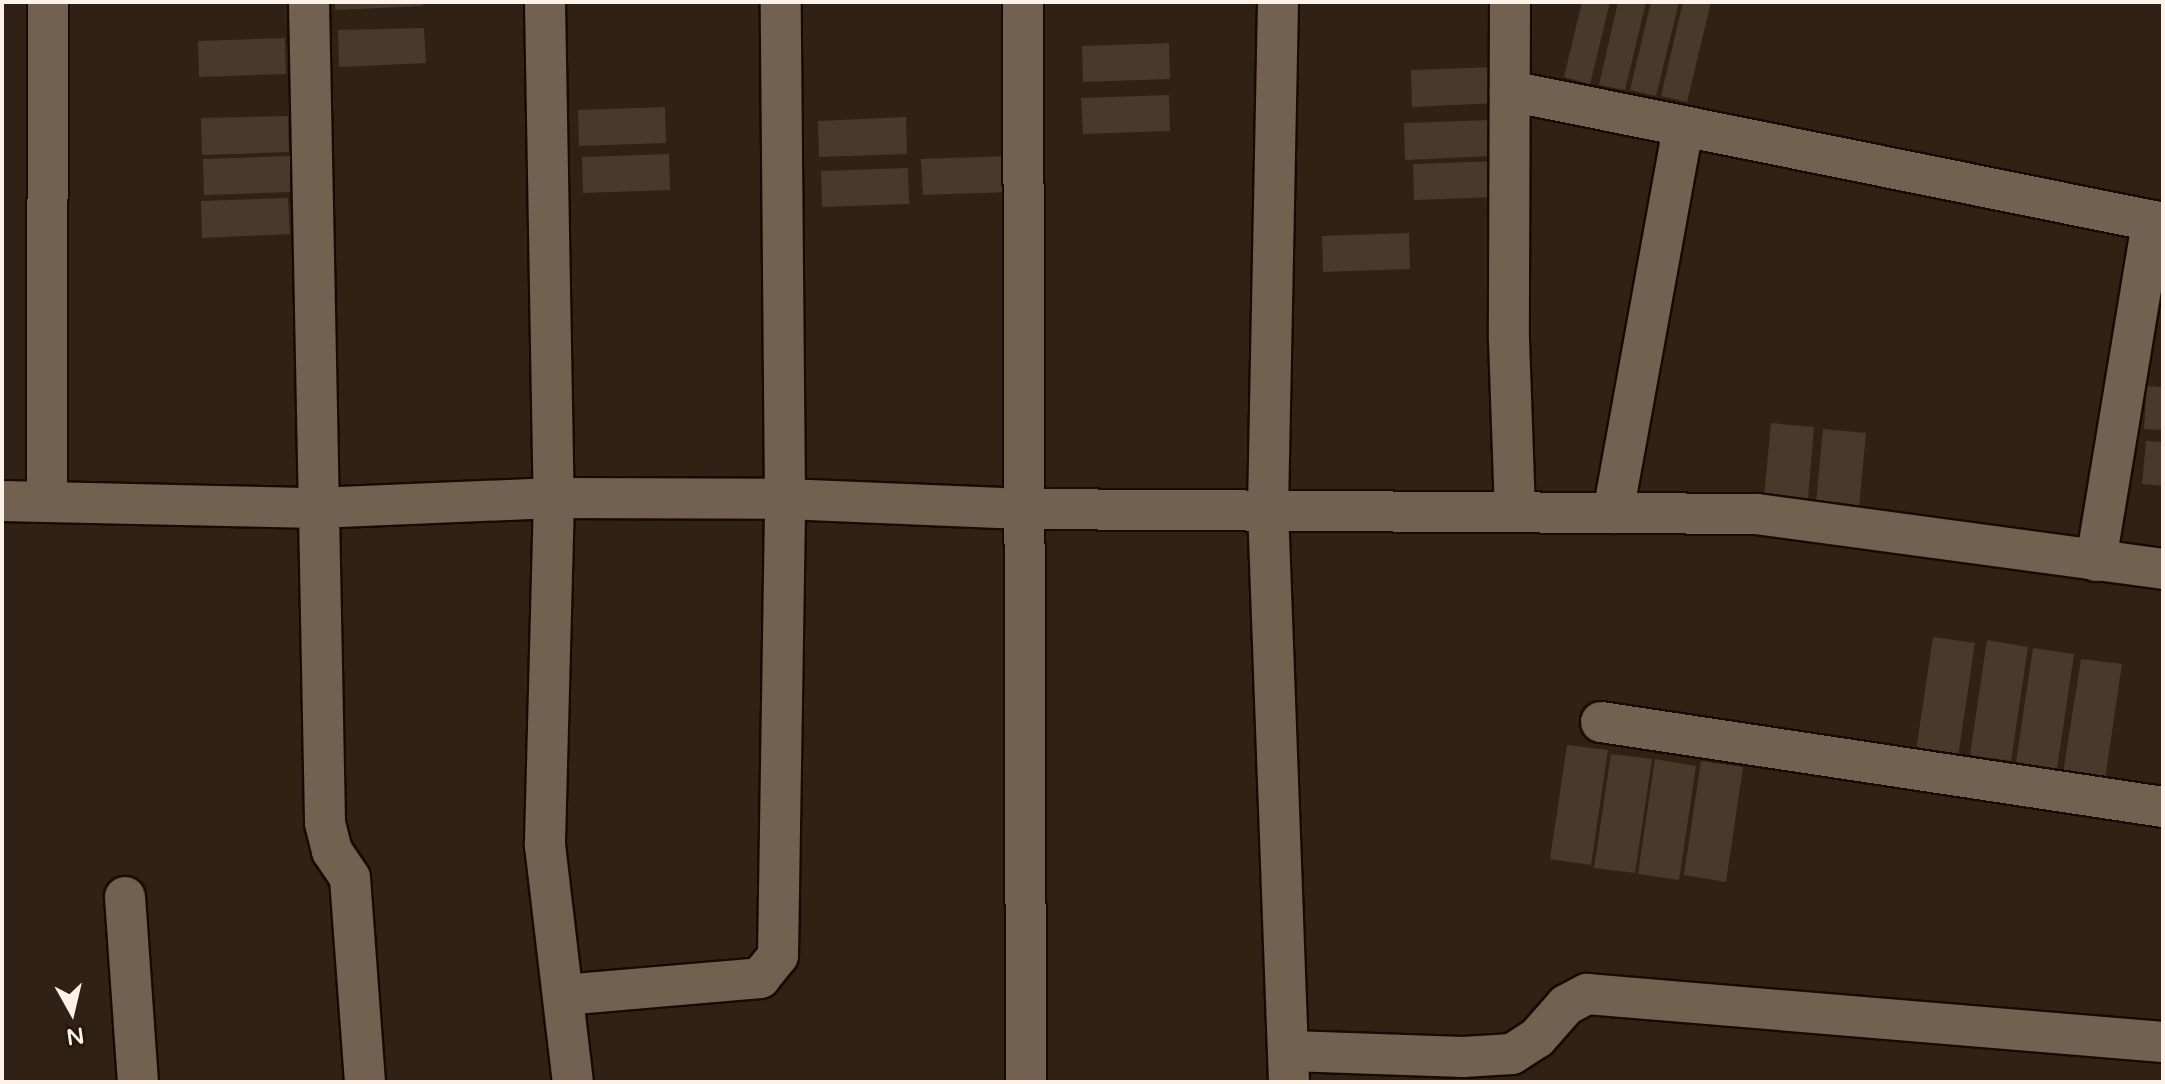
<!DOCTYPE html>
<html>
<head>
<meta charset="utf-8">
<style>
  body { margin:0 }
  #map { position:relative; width:2165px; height:1084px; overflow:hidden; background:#302114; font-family:"Varela Round",sans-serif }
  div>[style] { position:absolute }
  .building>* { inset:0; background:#48392a }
  .roads { filter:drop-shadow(2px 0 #170a01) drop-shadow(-2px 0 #170a01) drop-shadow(0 2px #170a01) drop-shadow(0 -2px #170a01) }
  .minor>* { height:40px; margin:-20px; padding:0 20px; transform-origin:20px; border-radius:20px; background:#726051 }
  span { translate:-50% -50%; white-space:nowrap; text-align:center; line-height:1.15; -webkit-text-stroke:6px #26180a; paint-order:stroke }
  .frame { position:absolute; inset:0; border:4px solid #fcf2e9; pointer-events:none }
  .north { position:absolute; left:32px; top:972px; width:80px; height:80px; -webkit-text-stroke:6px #26180a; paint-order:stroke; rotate:172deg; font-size:22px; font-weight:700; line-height:32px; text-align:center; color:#fcf2e9 }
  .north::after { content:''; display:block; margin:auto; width:28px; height:36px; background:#fcf2e9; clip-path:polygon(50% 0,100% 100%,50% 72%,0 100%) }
</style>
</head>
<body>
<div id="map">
  <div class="building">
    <i style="clip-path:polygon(335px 2px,422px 2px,423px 6px,335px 10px)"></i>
    <i style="clip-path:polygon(1582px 2px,1610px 2px,1590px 84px,1564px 77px)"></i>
    <i style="clip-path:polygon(1618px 2px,1646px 2px,1625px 90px,1599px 85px)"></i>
    <i style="clip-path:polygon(1651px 2px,1679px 2px,1656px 96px,1630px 90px)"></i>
    <i style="clip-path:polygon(1683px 2px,1711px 2px,1687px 102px,1661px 96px)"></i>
    <i style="clip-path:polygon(424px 28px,426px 63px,339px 67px,338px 30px)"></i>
    <i style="clip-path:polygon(285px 38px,286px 74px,199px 77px,198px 41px)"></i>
    <i style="clip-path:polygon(1169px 43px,1170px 79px,1083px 82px,1082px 46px)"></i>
    <i style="clip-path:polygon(1497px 67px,1498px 103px,1412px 107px,1411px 70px)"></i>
    <i style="clip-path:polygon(1169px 95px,1170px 131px,1083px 134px,1081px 98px)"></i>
    <i style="clip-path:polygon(665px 107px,666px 143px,579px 146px,578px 110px)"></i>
    <i style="clip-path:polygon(288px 116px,289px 152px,202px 155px,201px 118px)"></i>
    <i style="clip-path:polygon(906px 117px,907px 154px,819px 157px,818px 121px)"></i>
    <i style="clip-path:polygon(1491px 120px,1492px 156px,1405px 160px,1404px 123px)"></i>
    <i style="clip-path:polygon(669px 154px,670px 190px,583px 193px,582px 157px)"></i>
    <i style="clip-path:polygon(290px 156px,292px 192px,204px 195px,203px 159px)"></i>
    <i style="clip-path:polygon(1009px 156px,1010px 192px,923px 195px,921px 159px)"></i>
    <i style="clip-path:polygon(1500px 161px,1501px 197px,1414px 200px,1413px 164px)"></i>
    <i style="clip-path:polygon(908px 168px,909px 204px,822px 207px,821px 171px)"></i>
    <i style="clip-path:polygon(288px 198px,290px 234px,202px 238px,201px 201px)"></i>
    <i style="clip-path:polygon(1409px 233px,1410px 269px,1323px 272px,1322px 236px)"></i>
    <i style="clip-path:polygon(2147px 386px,2163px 387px,2163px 430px,2144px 429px)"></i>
    <i style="clip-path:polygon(1771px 423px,1814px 427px,1807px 511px,1763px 507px)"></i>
    <i style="clip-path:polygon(1823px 429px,1866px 433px,1858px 517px,1815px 513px)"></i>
    <i style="clip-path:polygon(2146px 441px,2163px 442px,2163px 486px,2142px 484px)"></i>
    <i style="clip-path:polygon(1933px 637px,1975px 643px,1958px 757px,1916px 751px)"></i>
    <i style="clip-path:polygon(1987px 640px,2028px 647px,2011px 761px,1970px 755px)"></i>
    <i style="clip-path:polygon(2033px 648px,2074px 654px,2057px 769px,2016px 762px)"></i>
    <i style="clip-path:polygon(2081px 659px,2122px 664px,2105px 779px,2063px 773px)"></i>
    <i style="clip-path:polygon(1567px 745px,1608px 750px,1591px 865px,1550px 859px)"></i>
    <i style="clip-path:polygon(1611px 754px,1652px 759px,1635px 873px,1594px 868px)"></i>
    <i style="clip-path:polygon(1655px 759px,1696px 766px,1679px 880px,1638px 874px)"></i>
    <i style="clip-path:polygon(1701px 761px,1743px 767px,1726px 882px,1684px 875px)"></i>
  </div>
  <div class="roads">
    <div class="minor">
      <i style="left:309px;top:2px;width:821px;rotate:88.88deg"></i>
      <i style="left:325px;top:823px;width:29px;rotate:76deg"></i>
      <i style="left:332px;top:851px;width:32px;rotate:56deg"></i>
      <i style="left:350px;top:878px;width:205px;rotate:85.8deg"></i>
      <i style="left:545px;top:2px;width:496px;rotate:89deg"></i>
      <i style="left:554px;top:498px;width:347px;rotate:91.5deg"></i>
      <i style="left:545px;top:845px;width:239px;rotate:83.3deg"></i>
      <i style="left:1023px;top:2px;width:1080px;rotate:89.84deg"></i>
      <i style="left:1278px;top:2px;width:507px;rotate:91.13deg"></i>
      <i style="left:1268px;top:509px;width:573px;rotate:87.9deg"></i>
      <i style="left:1510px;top:2px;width:338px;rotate:90.2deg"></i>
      <i style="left:1509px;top:340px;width:172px;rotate:88deg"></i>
      <i style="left:1510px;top:91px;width:666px;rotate:11.43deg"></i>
      <i style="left:2px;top:501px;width:314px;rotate:1.3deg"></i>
      <i style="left:316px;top:508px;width:238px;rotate:-2.4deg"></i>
      <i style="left:554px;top:498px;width:231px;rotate:0.2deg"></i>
      <i style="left:785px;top:499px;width:239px;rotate:2.4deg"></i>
      <i style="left:1024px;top:509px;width:733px;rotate:0.39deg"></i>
      <i style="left:1757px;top:514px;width:410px;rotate:7.7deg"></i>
      <i style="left:47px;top:501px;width:499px;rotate:-89.9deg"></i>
      <i style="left:1613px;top:513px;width:393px;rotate:-79.7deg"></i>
      <i style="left:2096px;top:561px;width:345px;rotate:-80.6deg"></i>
      <i style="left:1601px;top:722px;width:568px;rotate:8.6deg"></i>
      <i style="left:125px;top:897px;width:185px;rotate:86deg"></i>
      <i style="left:563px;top:995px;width:198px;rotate:-4.9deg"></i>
      <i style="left:760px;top:978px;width:28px;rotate:-51deg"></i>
      <i style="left:778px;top:956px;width:457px;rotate:-89.1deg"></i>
      <i style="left:785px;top:499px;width:497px;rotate:-90.5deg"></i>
      <i style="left:1291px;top:1051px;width:172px;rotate:2deg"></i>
      <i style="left:1463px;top:1057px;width:49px;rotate:-3.5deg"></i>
      <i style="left:1512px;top:1054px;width:30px;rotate:-33deg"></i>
      <i style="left:1537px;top:1038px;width:44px;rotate:-48.7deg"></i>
      <i style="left:1566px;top:1005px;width:24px;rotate:-28deg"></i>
      <i style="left:1587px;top:994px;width:578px;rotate:4.76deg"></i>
    </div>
  </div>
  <div class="frame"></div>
  <div class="north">N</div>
</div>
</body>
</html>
